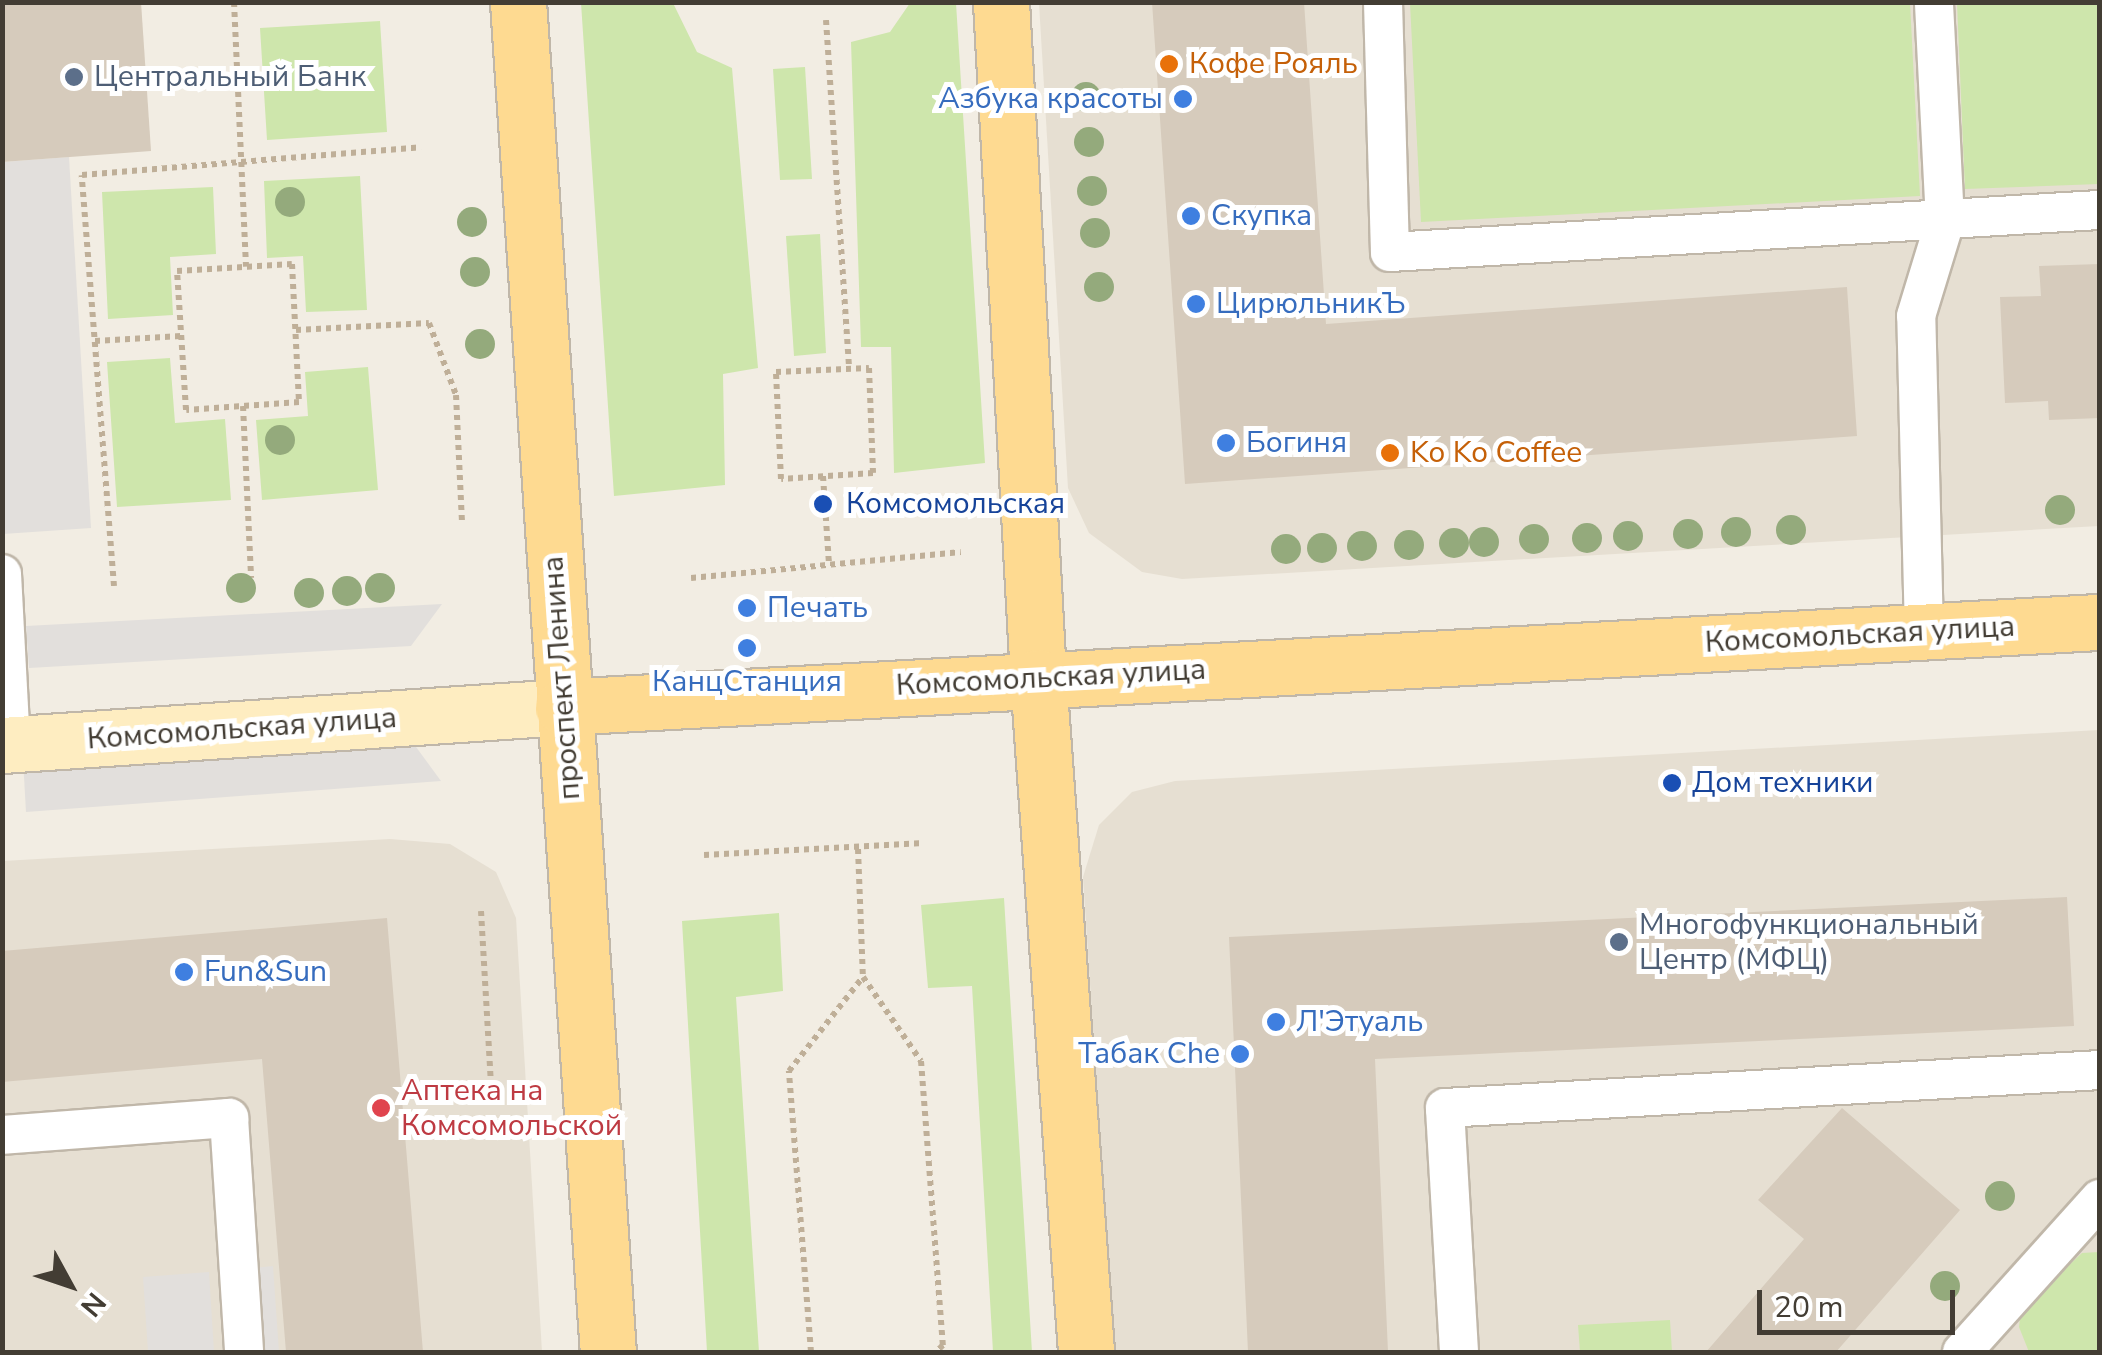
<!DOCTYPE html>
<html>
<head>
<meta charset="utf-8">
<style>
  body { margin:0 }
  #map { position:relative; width:2102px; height:1355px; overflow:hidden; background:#f2ede3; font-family:"Nunito Sans",sans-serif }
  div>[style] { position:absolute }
  .residential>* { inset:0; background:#e6dfd2 }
  .green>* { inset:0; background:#cee6ac }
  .parking>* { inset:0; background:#e2dfdc }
  .building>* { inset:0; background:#d6cbbc }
  .path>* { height:6px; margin-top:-3px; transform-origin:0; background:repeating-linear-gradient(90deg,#bfaf98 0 5px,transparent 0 10px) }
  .roads { filter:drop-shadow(2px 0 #c0b7a9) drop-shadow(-2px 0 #c0b7a9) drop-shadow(0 2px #c0b7a9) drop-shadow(0 -2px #c0b7a9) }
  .lane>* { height:38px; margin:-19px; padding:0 19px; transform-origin:19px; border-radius:19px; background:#fff }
  .secondary>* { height:55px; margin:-27.5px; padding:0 27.5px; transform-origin:27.5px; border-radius:27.5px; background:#feedc1 }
  .primary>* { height:55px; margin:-27.5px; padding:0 27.5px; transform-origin:27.5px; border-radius:27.5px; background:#feda91 }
  .trees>* { width:30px; height:30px; margin:-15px; border-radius:50%; background:#94aa7c }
  .dots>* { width:28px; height:28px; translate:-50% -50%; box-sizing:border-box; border:5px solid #fff; border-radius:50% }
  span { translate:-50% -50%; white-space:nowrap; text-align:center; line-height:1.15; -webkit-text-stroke:10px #fff; paint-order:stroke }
  .food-label { font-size:30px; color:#c56008 }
  .left { translate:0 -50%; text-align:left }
  .service-label { font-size:30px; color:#4e5e75 }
  .shop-label { font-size:30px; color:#366cbe }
  .right { translate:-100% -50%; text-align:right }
  .transit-label { font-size:30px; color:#164399 }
  .street-label { font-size:30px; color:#433d34 }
  .health-label { font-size:30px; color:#be3a42 }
  .frame { position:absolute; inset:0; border:5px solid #433d34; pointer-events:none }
  .north { position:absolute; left:20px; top:1235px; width:100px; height:100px; -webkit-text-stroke:8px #fff; paint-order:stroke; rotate:130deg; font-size:28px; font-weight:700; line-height:40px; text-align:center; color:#433d34 }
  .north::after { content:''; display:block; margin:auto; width:35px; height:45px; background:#433d34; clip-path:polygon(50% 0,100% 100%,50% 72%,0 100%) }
  .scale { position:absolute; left:1757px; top:1290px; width:198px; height:45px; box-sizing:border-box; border:5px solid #433d34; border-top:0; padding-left:12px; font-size:30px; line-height:35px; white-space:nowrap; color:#433d34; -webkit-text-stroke:8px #fff; paint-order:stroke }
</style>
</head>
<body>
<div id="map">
  <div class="residential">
    <i style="clip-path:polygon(1039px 3px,2099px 3px,2099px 526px,1182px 579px,1142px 572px,1089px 533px,1068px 488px)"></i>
    <i style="clip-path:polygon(2099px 730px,2099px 1352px,1114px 1352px,1083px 877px,1099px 825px,1132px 792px,1175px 781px)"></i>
    <i style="clip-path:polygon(390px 839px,450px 844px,496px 872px,516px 918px,542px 1352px,3px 1352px,3px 861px)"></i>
  </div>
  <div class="green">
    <i style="clip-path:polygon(581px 3px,673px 3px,697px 52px,732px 68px,758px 368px,723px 374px,725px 485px,614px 496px)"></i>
    <i style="clip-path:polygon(910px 3px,956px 3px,985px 463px,894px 473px,891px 347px,861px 347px,851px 42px,890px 32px)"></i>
    <i style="clip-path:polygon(1410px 3px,1910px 3px,1920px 196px,1421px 222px)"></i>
    <i style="clip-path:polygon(1957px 3px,2099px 3px,2099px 184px,1965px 189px)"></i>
    <i style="clip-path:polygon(380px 21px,387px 132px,267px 140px,260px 28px)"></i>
    <i style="clip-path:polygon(805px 67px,812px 179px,780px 180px,773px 69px)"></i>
    <i style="clip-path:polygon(360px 176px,367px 310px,306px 312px,303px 256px,267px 258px,264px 181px)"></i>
    <i style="clip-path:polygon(213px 187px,216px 254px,170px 257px,173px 315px,108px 319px,102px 192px)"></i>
    <i style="clip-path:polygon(820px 234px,826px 353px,794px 356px,786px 236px)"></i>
    <i style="clip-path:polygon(170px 358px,175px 423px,225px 419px,231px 500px,117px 507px,107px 362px)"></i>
    <i style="clip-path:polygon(368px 367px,378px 490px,262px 500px,256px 420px,308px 416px,305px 372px)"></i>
    <i style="clip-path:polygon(1004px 898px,1032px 1352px,993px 1352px,972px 986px,928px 988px,921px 905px)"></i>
    <i style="clip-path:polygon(779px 913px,783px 991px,736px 997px,759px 1352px,707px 1352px,682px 921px)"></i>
    <i style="clip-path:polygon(2099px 1252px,2099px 1352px,2029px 1352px,2019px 1327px,2021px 1310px,2082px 1253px)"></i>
    <i style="clip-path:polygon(1670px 1320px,1672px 1352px,1580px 1352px,1578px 1325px)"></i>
  </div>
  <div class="parking">
    <i style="clip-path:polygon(69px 157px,91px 528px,3px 534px,3px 162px)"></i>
    <i style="clip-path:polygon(442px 604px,411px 646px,29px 668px,26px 626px)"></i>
    <i style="clip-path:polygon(408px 736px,441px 781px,26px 812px,23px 759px)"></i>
    <i style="clip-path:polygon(273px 1266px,279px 1352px,251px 1352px,246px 1269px)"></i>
    <i style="clip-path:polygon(209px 1272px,214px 1352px,148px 1352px,143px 1277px)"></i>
  </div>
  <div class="building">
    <i style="clip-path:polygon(2px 2px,141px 2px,151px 151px,2px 162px)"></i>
    <i style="clip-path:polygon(1152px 2px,1304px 2px,1326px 324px,1847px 287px,1857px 436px,1185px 484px)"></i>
    <i style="clip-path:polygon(2100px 264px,2100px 418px,2049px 420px,2048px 401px,2005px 403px,2000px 297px,2041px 296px,2039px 266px)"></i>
    <i style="clip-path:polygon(2067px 897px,2074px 1026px,1375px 1059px,1388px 1352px,1248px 1352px,1229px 937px)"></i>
    <i style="clip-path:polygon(387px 918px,423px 1352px,286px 1352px,262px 1059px,2px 1082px,2px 951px)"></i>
    <i style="clip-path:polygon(1842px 1108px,1960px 1210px,1836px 1352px,1706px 1352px,1804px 1239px,1758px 1200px)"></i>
  </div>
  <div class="path">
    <i style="left:234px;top:2px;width:265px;rotate:87.4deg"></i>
    <i style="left:826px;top:20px;width:349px;rotate:86.2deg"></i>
    <i style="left:292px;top:264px;width:138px;rotate:87.1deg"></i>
    <i style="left:299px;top:402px;width:113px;rotate:176deg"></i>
    <i style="left:186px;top:410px;width:139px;rotate:-93.7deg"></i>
    <i style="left:177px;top:271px;width:115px;rotate:-3.5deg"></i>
    <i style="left:296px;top:330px;width:133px;rotate:-3deg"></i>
    <i style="left:429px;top:323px;width:77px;rotate:69.4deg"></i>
    <i style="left:456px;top:395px;width:128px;rotate:87.3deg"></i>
    <i style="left:95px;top:341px;width:86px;rotate:-3.3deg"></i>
    <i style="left:869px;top:368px;width:105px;rotate:87.8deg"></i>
    <i style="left:873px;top:473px;width:92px;rotate:176.3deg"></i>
    <i style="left:781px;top:479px;width:107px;rotate:-92.7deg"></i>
    <i style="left:776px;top:372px;width:93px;rotate:-2.5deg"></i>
    <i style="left:243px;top:406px;width:172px;rotate:87.3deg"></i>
    <i style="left:823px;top:476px;width:89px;rotate:86.1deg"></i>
    <i style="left:691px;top:578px;width:271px;rotate:-5.5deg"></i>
    <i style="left:114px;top:586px;width:412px;rotate:-94.5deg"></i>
    <i style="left:82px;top:175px;width:340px;rotate:-4.7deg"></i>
    <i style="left:858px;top:849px;width:128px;rotate:87.8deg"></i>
    <i style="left:704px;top:855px;width:220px;rotate:-3.1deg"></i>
    <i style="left:481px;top:911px;width:171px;rotate:86.7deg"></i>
    <i style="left:811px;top:1352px;width:282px;rotate:-94.5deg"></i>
    <i style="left:789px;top:1071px;width:120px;rotate:-51.8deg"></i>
    <i style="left:863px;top:977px;width:102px;rotate:55.4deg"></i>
    <i style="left:921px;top:1061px;width:285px;rotate:85.6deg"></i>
    <i style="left:943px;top:1345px;width:10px;rotate:135deg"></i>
  </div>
  <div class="roads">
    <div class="lane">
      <i style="left:1383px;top:2px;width:250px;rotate:88.4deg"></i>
      <i style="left:1390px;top:252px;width:711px;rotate:-3.39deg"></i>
      <i style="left:2px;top:574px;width:171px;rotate:87deg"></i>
      <i style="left:1924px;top:633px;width:317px;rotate:-91.4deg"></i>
      <i style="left:1916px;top:316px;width:99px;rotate:-73deg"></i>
      <i style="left:1945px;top:221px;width:219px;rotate:-92.9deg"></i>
      <i style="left:2px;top:1135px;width:228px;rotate:-4.3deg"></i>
      <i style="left:229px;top:1118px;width:234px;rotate:86.3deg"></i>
      <i style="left:1459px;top:1352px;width:244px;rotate:-93.3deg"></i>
      <i style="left:1445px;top:1108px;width:656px;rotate:-3.32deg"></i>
      <i style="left:1962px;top:1352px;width:206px;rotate:-48deg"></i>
    </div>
    <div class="secondary">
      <i style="left:2px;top:745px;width:562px;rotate:-3.88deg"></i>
    </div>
    <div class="primary">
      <i style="left:518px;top:2px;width:1353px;rotate:86.19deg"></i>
      <i style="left:1001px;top:2px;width:676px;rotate:86.86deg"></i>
      <i style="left:1038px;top:677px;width:677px;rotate:85.93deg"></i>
      <i style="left:563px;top:707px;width:1539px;rotate:-3.17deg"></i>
    </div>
  </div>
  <div class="trees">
    <i style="left:1086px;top:97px"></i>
    <i style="left:1089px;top:142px"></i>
    <i style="left:1092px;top:191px"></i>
    <i style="left:290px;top:202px"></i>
    <i style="left:472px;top:222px"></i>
    <i style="left:1095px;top:233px"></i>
    <i style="left:475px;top:272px"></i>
    <i style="left:1099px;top:287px"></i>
    <i style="left:480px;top:344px"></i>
    <i style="left:280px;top:440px"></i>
    <i style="left:2060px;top:510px"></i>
    <i style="left:1791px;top:530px"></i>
    <i style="left:1736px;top:532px"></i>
    <i style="left:1688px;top:534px"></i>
    <i style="left:1628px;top:536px"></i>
    <i style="left:1587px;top:538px"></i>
    <i style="left:1534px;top:539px"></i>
    <i style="left:1484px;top:542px"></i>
    <i style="left:1454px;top:543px"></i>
    <i style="left:1409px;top:545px"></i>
    <i style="left:1362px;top:546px"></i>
    <i style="left:1322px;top:548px"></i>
    <i style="left:1286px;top:549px"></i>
    <i style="left:241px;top:588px"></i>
    <i style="left:380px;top:588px"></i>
    <i style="left:347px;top:591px"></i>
    <i style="left:309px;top:593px"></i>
    <i style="left:2000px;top:1196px"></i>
    <i style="left:1945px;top:1286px"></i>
  </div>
  <div class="dots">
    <i style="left:1169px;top:64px;background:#e8710a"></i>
    <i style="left:74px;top:77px;background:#5c6f8a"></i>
    <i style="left:1183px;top:99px;background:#3f7fe0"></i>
    <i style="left:1191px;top:216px;background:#3f7fe0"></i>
    <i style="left:1196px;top:304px;background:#3f7fe0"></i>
    <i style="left:1226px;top:443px;background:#3f7fe0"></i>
    <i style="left:1390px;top:453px;background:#e8710a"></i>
    <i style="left:823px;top:504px;background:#1a4fb4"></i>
    <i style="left:747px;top:608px;background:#3f7fe0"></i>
    <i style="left:747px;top:648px;background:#3f7fe0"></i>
    <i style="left:1672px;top:783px;background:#1a4fb4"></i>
    <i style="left:1619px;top:942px;background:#5c6f8a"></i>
    <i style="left:184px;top:972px;background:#3f7fe0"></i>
    <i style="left:1276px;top:1022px;background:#3f7fe0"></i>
    <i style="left:1240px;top:1054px;background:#3f7fe0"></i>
    <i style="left:381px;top:1108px;background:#e0444e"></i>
  </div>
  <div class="food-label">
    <span class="left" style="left:1189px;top:64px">Кофе Рояль</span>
    <span class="left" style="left:1410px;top:453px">Ko Ko Coffee</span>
  </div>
  <div class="service-label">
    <span class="left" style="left:94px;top:77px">Центральный Банк</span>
    <span class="left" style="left:1639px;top:942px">Многофункциональный<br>Центр (МФЦ)</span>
  </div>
  <div class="shop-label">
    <span class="right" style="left:1163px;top:99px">Азбука красоты</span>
    <span class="left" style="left:1211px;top:216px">Скупка</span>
    <span class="left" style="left:1216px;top:304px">ЦирюльникЪ</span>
    <span class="left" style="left:1246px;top:443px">Богиня</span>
    <span class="left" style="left:767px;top:608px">Печать</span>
    <span style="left:747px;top:682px">КанцСтанция</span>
    <span class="left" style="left:204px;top:972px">Fun&amp;Sun</span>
    <span class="left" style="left:1296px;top:1022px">Л'Этуаль</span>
    <span class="right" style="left:1220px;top:1054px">Табак Che</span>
  </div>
  <div class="transit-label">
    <span class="left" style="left:846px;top:504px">Комсомольская</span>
    <span class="left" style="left:1692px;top:783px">Дом техники</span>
  </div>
  <div class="street-label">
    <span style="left:1860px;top:635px;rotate:-3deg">Комсомольская улица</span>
    <span style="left:562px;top:678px;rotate:-94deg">проспект Ленина</span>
    <span style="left:1051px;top:678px;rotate:-3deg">Комсомольская улица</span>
    <span style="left:242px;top:729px;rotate:-4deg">Комсомольская улица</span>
  </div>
  <div class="health-label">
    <span class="left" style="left:401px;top:1108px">Аптека на<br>Комсомольской</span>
  </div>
  <div class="frame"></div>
  <div class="north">N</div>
  <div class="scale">20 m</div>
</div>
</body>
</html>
